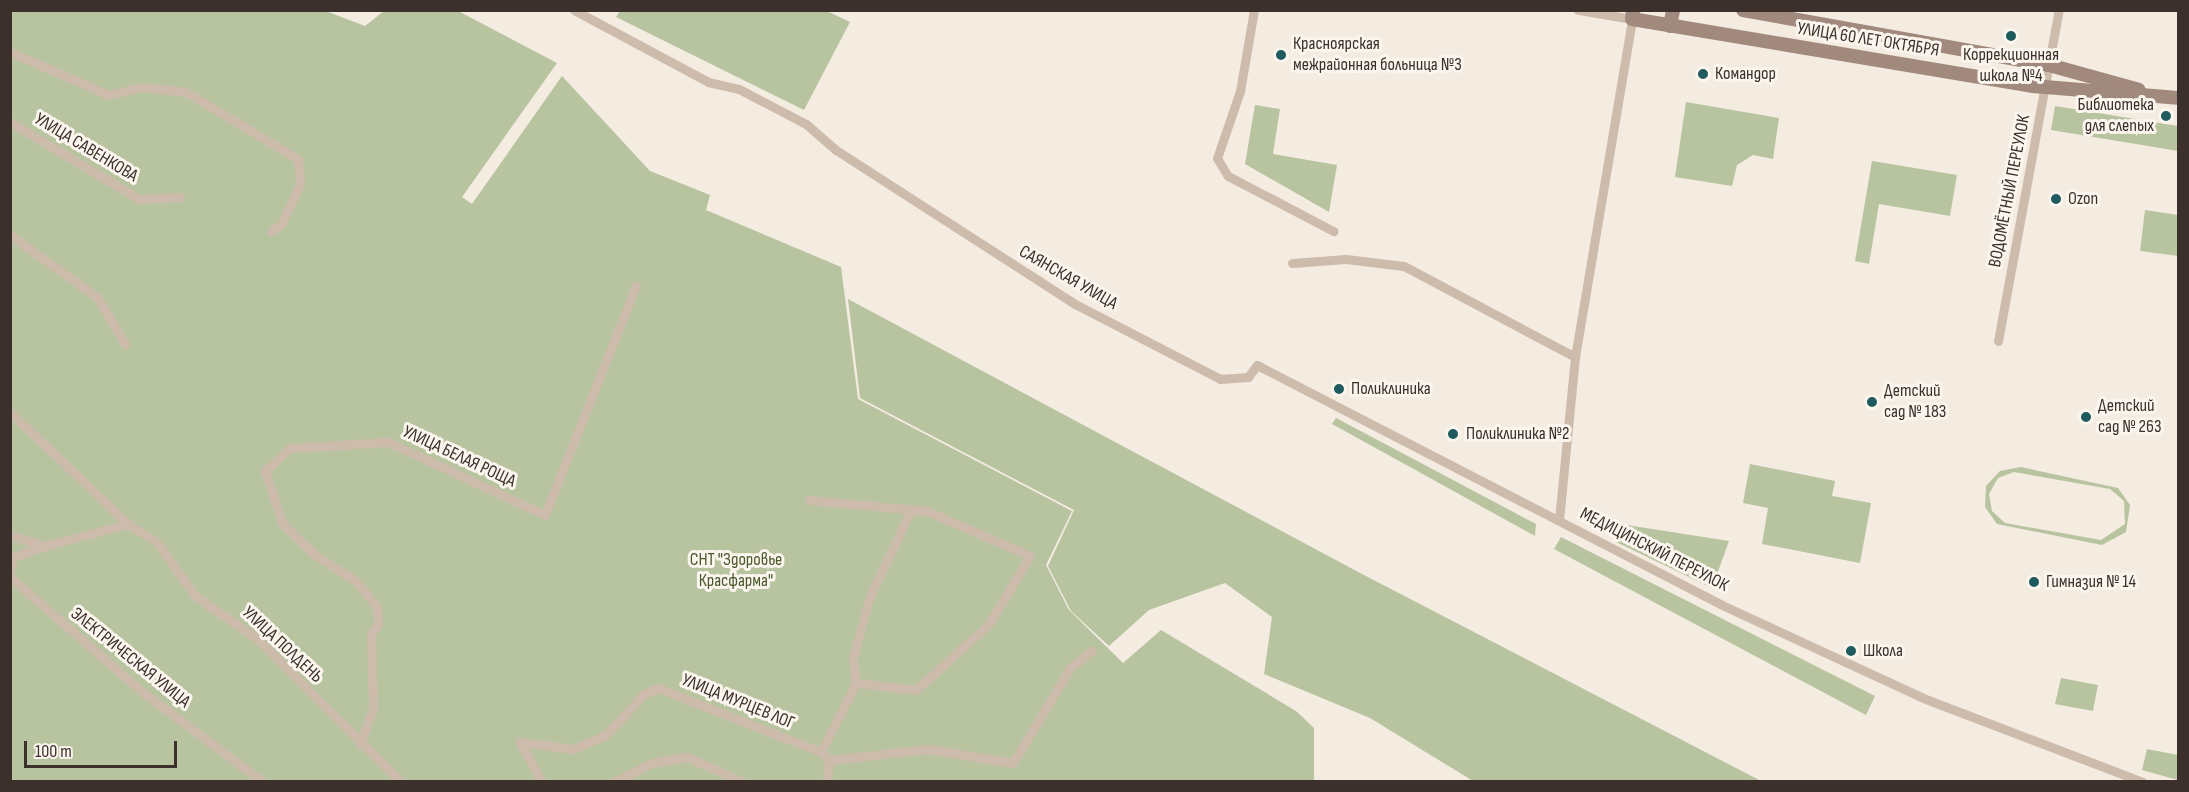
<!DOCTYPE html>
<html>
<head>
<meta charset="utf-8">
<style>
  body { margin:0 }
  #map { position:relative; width:2189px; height:792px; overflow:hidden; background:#f4ebe1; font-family:"Sofia Sans Condensed",sans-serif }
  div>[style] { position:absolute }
  .green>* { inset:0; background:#b8c4a0 }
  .street>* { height:9px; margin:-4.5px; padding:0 4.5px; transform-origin:4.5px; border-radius:4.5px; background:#cdbbac }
  .secondary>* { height:14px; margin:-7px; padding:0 7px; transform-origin:7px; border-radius:7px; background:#a18a7d }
  .dots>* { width:16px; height:16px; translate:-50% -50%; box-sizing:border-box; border:3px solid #fbf5ee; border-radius:50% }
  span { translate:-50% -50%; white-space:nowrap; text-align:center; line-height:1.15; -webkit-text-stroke:6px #fbf5ee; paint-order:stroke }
  .street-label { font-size:18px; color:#3b302b }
  .poi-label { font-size:18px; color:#3b302b }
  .left { translate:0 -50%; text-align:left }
  .right { translate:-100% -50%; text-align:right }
  .park-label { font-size:18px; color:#4a5a2e }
  .frame { position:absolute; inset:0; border:12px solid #3b302b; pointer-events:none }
  .scale { position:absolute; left:24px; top:741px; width:153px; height:27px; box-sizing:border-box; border:3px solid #3b302b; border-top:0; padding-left:8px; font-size:18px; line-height:21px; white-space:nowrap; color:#3b302b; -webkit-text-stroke:4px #fbf5ee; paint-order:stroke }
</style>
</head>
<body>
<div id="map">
  <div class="green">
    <i style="clip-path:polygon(323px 10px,365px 26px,384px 11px,458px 11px,557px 63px,462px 197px,472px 204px,562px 76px,650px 171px,710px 195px,706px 210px,841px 267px,858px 399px,1072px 511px,1046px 565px,1069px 610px,1123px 663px,1161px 630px,1296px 711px,1314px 728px,1314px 781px,11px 781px,10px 11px)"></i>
    <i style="clip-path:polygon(620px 11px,827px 11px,850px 22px,804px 110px,616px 17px)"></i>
    <i style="clip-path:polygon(1686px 102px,1779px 118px,1773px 159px,1753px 155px,1737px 165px,1732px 186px,1675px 177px)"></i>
    <i style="clip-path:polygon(1255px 105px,1280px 109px,1273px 154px,1337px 165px,1329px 212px,1245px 164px)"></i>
    <i style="clip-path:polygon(2055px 106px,2178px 126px,2178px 151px,2051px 130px)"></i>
    <i style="clip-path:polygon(1872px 161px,1957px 175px,1950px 216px,1879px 204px,1869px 264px,1855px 261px)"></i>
    <i style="clip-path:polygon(2145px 210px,2178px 215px,2178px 256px,2140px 251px)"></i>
    <i style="clip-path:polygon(848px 299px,1362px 574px,1761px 781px,1473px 781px,1370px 718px,1264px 674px,1272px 617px,1225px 583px,1149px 610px,1109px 646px,1071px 611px,1048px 566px,1074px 510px,860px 398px)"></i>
    <i style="clip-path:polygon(1336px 418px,1536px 524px,1535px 536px,1332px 424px)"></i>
    <i style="clip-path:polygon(1750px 464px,1835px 481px,1832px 496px,1871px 503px,1860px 563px,1762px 544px,1768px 508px,1743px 503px)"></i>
    <i style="clip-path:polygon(evenodd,2021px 467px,2118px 488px,2130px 505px,2126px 532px,2102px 545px,1997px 524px,1985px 507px,1986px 486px,2000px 471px,2021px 467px,2014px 472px,2110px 489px,2124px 501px,2125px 524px,2101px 540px,2005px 523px,1992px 511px,1989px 494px,1998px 478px,2014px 472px)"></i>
    <i style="clip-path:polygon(1620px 524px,1729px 541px,1712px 588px,1616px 542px)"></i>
    <i style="clip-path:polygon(1561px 537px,1875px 696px,1866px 715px,1554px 549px)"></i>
    <i style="clip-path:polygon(2061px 678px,2098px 685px,2093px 711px,2055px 704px)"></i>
    <i style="clip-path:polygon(2147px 749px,2178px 755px,2178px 780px,2142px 770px)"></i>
  </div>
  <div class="street">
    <i style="left:574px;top:10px;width:152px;rotate:28.2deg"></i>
    <i style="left:708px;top:82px;width:32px;rotate:13deg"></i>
    <i style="left:739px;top:89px;width:76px;rotate:27.6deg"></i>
    <i style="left:806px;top:124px;width:40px;rotate:41deg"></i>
    <i style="left:836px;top:150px;width:284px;rotate:32.8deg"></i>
    <i style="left:1075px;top:304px;width:163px;rotate:27.3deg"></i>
    <i style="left:1220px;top:379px;width:28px;rotate:-4deg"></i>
    <i style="left:1248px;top:377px;width:15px;rotate:-53deg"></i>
    <i style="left:1257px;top:365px;width:523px;rotate:27.3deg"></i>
    <i style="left:1722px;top:605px;width:221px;rotate:24.8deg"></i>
    <i style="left:1923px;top:698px;width:235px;rotate:20.9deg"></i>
    <i style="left:1254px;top:10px;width:82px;rotate:99.8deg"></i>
    <i style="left:1240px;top:91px;width:71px;rotate:108.9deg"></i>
    <i style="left:1217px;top:158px;width:21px;rotate:59deg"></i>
    <i style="left:1228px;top:176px;width:119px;rotate:27.6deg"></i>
    <i style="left:10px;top:52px;width:108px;rotate:23.5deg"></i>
    <i style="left:109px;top:95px;width:33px;rotate:-14deg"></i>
    <i style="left:141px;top:87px;width:45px;rotate:6.3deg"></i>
    <i style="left:186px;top:92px;width:131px;rotate:30.9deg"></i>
    <i style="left:298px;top:159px;width:25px;rotate:85deg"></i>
    <i style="left:300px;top:184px;width:43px;rotate:114.8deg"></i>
    <i style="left:282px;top:223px;width:14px;rotate:141deg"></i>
    <i style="left:10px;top:122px;width:150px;rotate:30.8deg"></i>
    <i style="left:139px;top:199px;width:41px;rotate:-2.8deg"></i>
    <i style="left:10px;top:235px;width:107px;rotate:35.5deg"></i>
    <i style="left:97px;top:297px;width:55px;rotate:59.2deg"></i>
    <i style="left:1292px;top:263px;width:54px;rotate:-4.2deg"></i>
    <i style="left:1346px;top:259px;width:58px;rotate:6.9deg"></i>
    <i style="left:1404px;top:266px;width:194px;rotate:28deg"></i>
    <i style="left:1998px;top:341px;width:337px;rotate:-79.6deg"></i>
    <i style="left:10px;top:412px;width:163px;rotate:43.5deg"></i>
    <i style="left:128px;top:524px;width:34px;rotate:32deg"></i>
    <i style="left:157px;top:542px;width:66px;rotate:54.9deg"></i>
    <i style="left:195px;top:596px;width:74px;rotate:34.5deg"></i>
    <i style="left:256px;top:638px;width:204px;rotate:44.8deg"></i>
    <i style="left:809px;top:500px;width:119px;rotate:5.3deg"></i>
    <i style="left:927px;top:511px;width:112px;rotate:23.6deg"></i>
    <i style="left:1030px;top:556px;width:79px;rotate:121.1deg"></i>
    <i style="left:989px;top:624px;width:98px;rotate:137.9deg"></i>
    <i style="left:916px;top:690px;width:60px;rotate:-173.3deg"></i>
    <i style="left:1559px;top:520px;width:164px;rotate:-84.4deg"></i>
    <i style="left:1575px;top:357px;width:343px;rotate:-80.4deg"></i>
    <i style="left:1632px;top:19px;width:55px;rotate:-170.5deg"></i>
    <i style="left:10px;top:535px;width:36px;rotate:18deg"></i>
    <i style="left:44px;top:546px;width:87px;rotate:-14.7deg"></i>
    <i style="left:10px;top:558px;width:36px;rotate:-19deg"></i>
    <i style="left:10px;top:571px;width:13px;rotate:-81deg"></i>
    <i style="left:10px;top:577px;width:174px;rotate:41deg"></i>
    <i style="left:141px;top:691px;width:152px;rotate:36.7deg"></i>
    <i style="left:520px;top:742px;width:54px;rotate:7.4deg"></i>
    <i style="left:574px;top:749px;width:35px;rotate:-24deg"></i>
    <i style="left:606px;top:735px;width:56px;rotate:-47.2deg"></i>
    <i style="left:644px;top:694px;width:15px;rotate:-23deg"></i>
    <i style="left:658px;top:688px;width:175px;rotate:21.4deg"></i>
    <i style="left:520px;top:742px;width:46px;rotate:61.2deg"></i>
    <i style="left:360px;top:744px;width:37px;rotate:-70deg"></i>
    <i style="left:373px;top:709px;width:76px;rotate:-91.5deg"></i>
    <i style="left:371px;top:633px;width:11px;rotate:-49deg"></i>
    <i style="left:378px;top:625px;width:18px;rotate:-93deg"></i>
    <i style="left:377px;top:607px;width:33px;rotate:-129deg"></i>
    <i style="left:356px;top:581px;width:49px;rotate:-147.6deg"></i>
    <i style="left:315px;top:555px;width:46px;rotate:-135.9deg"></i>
    <i style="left:282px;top:523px;width:55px;rotate:-108.1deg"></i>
    <i style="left:265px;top:471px;width:34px;rotate:-43deg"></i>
    <i style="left:290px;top:448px;width:98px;rotate:-3.5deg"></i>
    <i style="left:388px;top:442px;width:173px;rotate:24.9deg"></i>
    <i style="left:545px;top:515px;width:247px;rotate:-68.4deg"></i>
    <i style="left:829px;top:760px;width:100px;rotate:-6.3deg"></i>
    <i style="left:928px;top:749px;width:86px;rotate:9.4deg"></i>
    <i style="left:1013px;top:763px;width:111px;rotate:-59deg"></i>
    <i style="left:1070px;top:668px;width:28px;rotate:-39deg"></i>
    <i style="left:614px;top:782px;width:42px;rotate:-26.6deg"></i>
    <i style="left:652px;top:763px;width:36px;rotate:-10deg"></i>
    <i style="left:687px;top:757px;width:61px;rotate:24.1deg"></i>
    <i style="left:827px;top:782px;width:22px;rotate:-85deg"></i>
    <i style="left:829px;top:760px;width:11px;rotate:-135deg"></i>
    <i style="left:821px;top:752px;width:77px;rotate:-63.1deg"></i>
    <i style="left:856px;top:683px;width:26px;rotate:-97deg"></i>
    <i style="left:853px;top:657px;width:63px;rotate:-74.4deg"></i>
    <i style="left:870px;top:596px;width:95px;rotate:-64.5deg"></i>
  </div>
  <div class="secondary">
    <i style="left:1633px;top:10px;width:9px;rotate:96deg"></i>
    <i style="left:1632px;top:19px;width:407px;rotate:9.5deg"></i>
    <i style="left:2033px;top:86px;width:145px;rotate:4.7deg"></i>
    <i style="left:1743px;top:10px;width:311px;rotate:10.2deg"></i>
    <i style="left:2049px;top:65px;width:93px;rotate:15.5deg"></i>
    <i style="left:1670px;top:26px;width:16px;rotate:-79deg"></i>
  </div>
  <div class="dots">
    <i style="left:2011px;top:36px;background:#1f5a5e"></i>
    <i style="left:1281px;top:55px;background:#1f5a5e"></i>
    <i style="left:1703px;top:74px;background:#1f5a5e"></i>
    <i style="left:2166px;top:116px;background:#1f5a5e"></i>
    <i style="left:2056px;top:199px;background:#1f5a5e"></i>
    <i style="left:1339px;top:389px;background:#1f5a5e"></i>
    <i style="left:1872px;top:402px;background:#1f5a5e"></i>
    <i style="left:2086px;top:417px;background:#1f5a5e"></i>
    <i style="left:1453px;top:434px;background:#1f5a5e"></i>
    <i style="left:2034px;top:582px;background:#1f5a5e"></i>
    <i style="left:1851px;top:651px;background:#1f5a5e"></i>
  </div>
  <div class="street-label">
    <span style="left:1868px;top:40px;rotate:9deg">УЛИЦА 60 ЛЕТ ОКТЯБРЯ</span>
    <span style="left:86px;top:148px;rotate:31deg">УЛИЦА САВЕНКОВА</span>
    <span style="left:2010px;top:191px;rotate:-79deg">ВОДОМЁТНЫЙ ПЕРЕУЛОК</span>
    <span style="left:1068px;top:278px;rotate:30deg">САЯНСКАЯ УЛИЦА</span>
    <span style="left:459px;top:457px;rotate:25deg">УЛИЦА БЕЛАЯ РОЩА</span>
    <span style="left:1654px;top:550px;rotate:27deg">МЕДИЦИНСКИЙ ПЕРЕУЛОК</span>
    <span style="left:282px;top:645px;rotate:43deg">УЛИЦА ПОЛДЕНЬ</span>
    <span style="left:130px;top:658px;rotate:39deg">ЭЛЕКТРИЧЕСКАЯ УЛИЦА</span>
    <span style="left:738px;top:702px;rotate:22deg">УЛИЦА МУРЦЕВ ЛОГ</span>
  </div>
  <div class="poi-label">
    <span class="left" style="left:1293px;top:55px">Красноярская<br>межрайонная больница №3</span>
    <span style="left:2011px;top:66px">Коррекционная<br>школа №4</span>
    <span class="left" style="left:1715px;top:74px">Командор</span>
    <span class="right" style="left:2154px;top:116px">Библиотека<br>для слепых</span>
    <span class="left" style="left:2068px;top:199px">Ozon</span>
    <span class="left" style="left:1351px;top:389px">Поликлиника</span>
    <span class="left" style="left:1884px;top:402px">Детский<br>сад № 183</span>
    <span class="left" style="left:2098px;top:417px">Детский<br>сад № 263</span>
    <span class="left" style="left:1466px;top:434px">Поликлиника №2</span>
    <span class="left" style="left:2046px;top:582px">Гимназия № 14</span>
    <span class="left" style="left:1863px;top:651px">Школа</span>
  </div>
  <div class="park-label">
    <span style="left:736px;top:571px">СНТ "Здоровье<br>Красфарма"</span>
  </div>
  <div class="frame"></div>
  <div class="scale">100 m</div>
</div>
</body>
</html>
